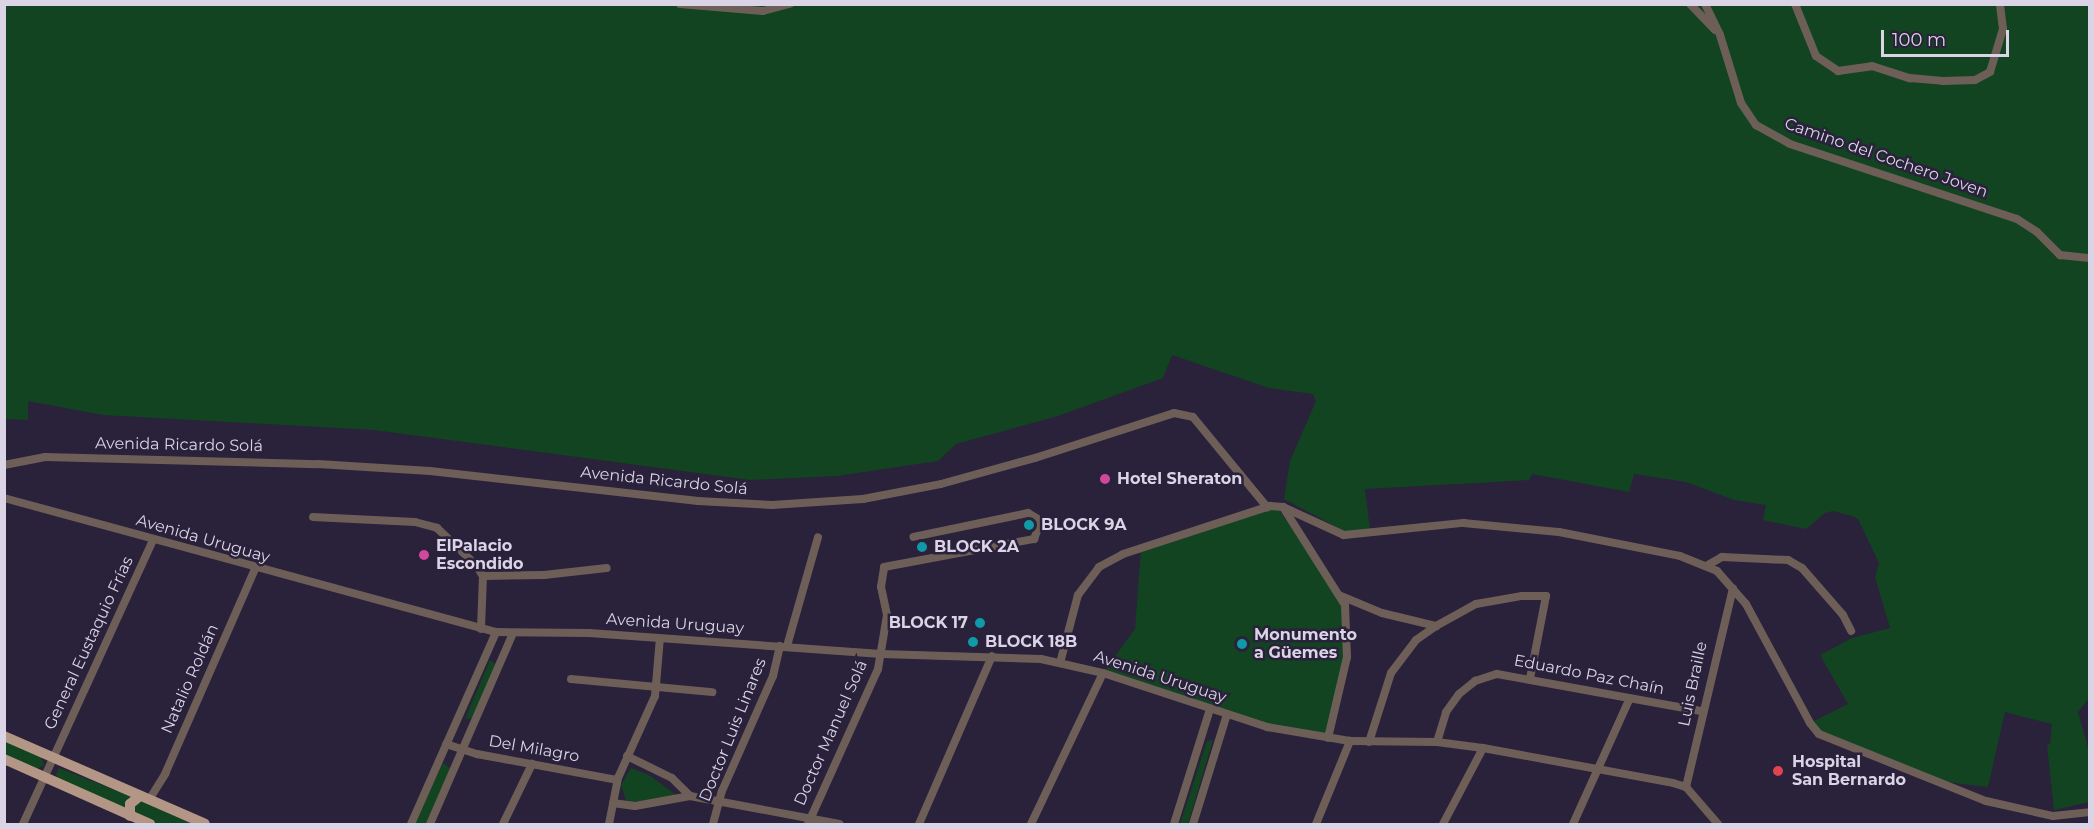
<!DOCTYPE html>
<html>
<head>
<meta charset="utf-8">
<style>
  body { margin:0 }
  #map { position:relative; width:2094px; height:829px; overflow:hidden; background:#2a213b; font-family:Montserrat,sans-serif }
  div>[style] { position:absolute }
  .green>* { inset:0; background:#124422 }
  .minor>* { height:8px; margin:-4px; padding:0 4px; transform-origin:4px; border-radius:4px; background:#6d5f57 }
  .major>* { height:10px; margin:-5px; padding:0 5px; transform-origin:5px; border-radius:5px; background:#b39686 }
  .dots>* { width:16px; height:16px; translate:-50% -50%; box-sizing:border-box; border:3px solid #2a213b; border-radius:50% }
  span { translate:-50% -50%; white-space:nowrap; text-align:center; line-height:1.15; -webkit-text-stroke:5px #2a213b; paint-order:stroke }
  .street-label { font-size:16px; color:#dad4e6 }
  .poi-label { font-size:16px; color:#dad4e6; font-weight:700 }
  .left { translate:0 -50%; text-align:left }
  .right { translate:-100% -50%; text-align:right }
  .frame { position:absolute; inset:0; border:6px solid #dad4e6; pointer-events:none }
  .scale { position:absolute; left:1881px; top:30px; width:128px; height:27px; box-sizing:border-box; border:3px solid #dad4e6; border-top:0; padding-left:8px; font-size:18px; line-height:21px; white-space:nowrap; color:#dad4e6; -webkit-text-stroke:4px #2a213b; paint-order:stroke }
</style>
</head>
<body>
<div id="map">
  <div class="green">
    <i style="clip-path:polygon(4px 5px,2089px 5px,2090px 697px,2078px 712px,2089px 751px,2089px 802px,2054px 810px,2047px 745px,2050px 744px,2052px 724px,2005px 712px,1988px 787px,1938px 781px,1822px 733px,1812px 722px,1848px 704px,1820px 655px,1852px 638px,1890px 628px,1875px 577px,1879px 563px,1858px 519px,1852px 516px,1833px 511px,1825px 513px,1806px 529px,1763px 520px,1766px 505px,1734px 500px,1686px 482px,1634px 474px,1629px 492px,1532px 474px,1529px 480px,1365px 489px,1370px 530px,1344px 531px,1284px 499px,1290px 461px,1316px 401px,1313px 394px,1269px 388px,1172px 355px,1163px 378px,1058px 416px,956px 444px,938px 461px,837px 476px,750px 480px,374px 430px,103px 415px,28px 401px,28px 420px,5px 419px)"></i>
    <i style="clip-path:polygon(1278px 509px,1341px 596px,1348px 630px,1328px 738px,1264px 727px,1103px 673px,1135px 629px,1141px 549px,1259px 510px)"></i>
    <i style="clip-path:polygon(490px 660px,497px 665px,473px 718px,465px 719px)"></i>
    <i style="clip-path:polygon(1213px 740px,1188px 824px,1180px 824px,1207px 741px)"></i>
    <i style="clip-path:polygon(5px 741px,41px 757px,44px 765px,36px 770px,5px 756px)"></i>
    <i style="clip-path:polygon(443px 763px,452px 769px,427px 824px,413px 824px)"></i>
    <i style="clip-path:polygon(59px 768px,132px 797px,127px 810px,59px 779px,56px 775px)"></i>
    <i style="clip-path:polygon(631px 768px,649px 775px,676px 795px,627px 803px,621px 785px)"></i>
    <i style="clip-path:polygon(142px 801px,195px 824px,159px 824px,135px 814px,134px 804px)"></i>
  </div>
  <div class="minor">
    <i style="left:680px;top:4px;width:83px;rotate:4.8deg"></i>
    <i style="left:763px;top:11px;width:28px;rotate:-15deg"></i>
    <i style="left:1690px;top:4px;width:36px;rotate:46deg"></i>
    <i style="left:1705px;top:4px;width:34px;rotate:64deg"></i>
    <i style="left:1720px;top:35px;width:71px;rotate:72.8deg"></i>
    <i style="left:1741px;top:103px;width:27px;rotate:56deg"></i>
    <i style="left:1756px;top:125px;width:39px;rotate:29deg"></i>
    <i style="left:1790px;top:144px;width:239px;rotate:18.3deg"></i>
    <i style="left:2017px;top:219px;width:24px;rotate:33deg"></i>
    <i style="left:2037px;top:232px;width:33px;rotate:45deg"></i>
    <i style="left:2060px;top:255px;width:30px;rotate:6deg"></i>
    <i style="left:1795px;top:4px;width:56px;rotate:68deg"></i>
    <i style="left:1816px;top:56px;width:27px;rotate:34deg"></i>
    <i style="left:1838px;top:71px;width:34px;rotate:-8deg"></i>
    <i style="left:1872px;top:66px;width:40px;rotate:18deg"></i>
    <i style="left:1910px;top:78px;width:33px;rotate:5deg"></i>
    <i style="left:1943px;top:81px;width:32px;rotate:-2deg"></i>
    <i style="left:1975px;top:80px;width:17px;rotate:-28deg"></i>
    <i style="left:1990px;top:72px;width:45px;rotate:-73.2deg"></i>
    <i style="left:2003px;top:29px;width:25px;rotate:-97deg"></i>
    <i style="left:4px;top:465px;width:42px;rotate:-11deg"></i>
    <i style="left:45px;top:457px;width:273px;rotate:1.5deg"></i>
    <i style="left:318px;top:464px;width:112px;rotate:3.6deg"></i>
    <i style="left:430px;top:471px;width:270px;rotate:6.4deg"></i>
    <i style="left:698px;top:501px;width:74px;rotate:3.1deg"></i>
    <i style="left:772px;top:505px;width:91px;rotate:-3.8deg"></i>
    <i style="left:863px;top:499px;width:79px;rotate:-10.9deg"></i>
    <i style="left:941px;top:484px;width:98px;rotate:-15.5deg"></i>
    <i style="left:1035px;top:458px;width:146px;rotate:-17.9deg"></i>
    <i style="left:1174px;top:413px;width:19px;rotate:12deg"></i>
    <i style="left:1193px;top:417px;width:117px;rotate:50.6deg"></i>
    <i style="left:4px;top:498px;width:510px;rotate:15.24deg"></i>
    <i style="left:496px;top:632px;width:93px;rotate:0.6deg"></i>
    <i style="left:589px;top:633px;width:293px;rotate:4.1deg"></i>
    <i style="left:881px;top:654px;width:160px;rotate:1.8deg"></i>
    <i style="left:1041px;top:659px;width:64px;rotate:12.7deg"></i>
    <i style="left:1103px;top:673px;width:173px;rotate:18.2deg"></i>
    <i style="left:1267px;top:727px;width:84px;rotate:9.6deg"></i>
    <i style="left:1350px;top:741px;width:87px;rotate:0.7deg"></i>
    <i style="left:1437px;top:742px;width:46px;rotate:7.4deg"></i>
    <i style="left:1483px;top:748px;width:193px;rotate:10.4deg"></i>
    <i style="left:1673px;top:783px;width:14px;rotate:17deg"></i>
    <i style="left:1686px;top:787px;width:49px;rotate:49.1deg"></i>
    <i style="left:1283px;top:507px;width:116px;rotate:57.7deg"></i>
    <i style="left:1345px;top:605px;width:52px;rotate:87.8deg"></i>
    <i style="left:1347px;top:657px;width:83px;rotate:103.2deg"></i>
    <i style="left:313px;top:517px;width:102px;rotate:2.8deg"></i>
    <i style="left:415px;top:522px;width:23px;rotate:15deg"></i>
    <i style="left:437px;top:528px;width:54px;rotate:43.5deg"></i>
    <i style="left:476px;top:565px;width:13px;rotate:58deg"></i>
    <i style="left:483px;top:576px;width:53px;rotate:92.2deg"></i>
    <i style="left:1708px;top:565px;width:16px;rotate:-30deg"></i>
    <i style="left:1722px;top:557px;width:66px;rotate:2.6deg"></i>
    <i style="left:1788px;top:560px;width:16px;rotate:30deg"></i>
    <i style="left:1802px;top:568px;width:62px;rotate:48.9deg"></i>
    <i style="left:1843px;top:615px;width:18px;rotate:63deg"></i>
    <i style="left:483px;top:576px;width:61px;rotate:-0.9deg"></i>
    <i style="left:544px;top:575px;width:63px;rotate:-6.3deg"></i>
    <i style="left:1341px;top:596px;width:44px;rotate:22.5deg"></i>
    <i style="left:1382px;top:613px;width:56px;rotate:13.5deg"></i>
    <i style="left:1436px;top:626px;width:46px;rotate:-28.8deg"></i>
    <i style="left:1476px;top:604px;width:47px;rotate:-9.9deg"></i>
    <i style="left:1522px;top:596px;width:24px"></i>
    <i style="left:1546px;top:596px;width:84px;rotate:101deg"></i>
    <i style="left:787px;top:646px;width:113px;rotate:-74.1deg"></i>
    <i style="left:1060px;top:663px;width:70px;rotate:-75.2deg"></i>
    <i style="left:1078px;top:595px;width:35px;rotate:-53deg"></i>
    <i style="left:1099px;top:567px;width:27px;rotate:-28deg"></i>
    <i style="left:1123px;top:554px;width:155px;rotate:-18.1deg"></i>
    <i style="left:1270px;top:506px;width:13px;rotate:4deg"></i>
    <i style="left:1283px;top:507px;width:67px;rotate:24.7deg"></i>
    <i style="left:1344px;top:535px;width:120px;rotate:-5.8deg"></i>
    <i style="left:1463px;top:523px;width:96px;rotate:5.4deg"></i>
    <i style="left:1559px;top:532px;width:123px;rotate:11.2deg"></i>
    <i style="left:1680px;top:556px;width:40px;rotate:22deg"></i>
    <i style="left:1717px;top:571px;width:44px;rotate:48.7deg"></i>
    <i style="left:1746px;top:604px;width:135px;rotate:61.7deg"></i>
    <i style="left:1810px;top:723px;width:14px;rotate:51deg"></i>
    <i style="left:1819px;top:734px;width:180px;rotate:21.9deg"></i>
    <i style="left:1986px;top:801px;width:69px;rotate:12.6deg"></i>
    <i style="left:2053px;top:816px;width:37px;rotate:-6deg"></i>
    <i style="left:571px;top:679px;width:142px;rotate:5.3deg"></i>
    <i style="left:1369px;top:742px;width:72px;rotate:-72.3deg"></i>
    <i style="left:1391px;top:673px;width:41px;rotate:-52.9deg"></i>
    <i style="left:1416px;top:640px;width:24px;rotate:-35deg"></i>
    <i style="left:1437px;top:742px;width:31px;rotate:-73deg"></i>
    <i style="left:1446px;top:712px;width:22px;rotate:-54deg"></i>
    <i style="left:1459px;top:694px;width:21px;rotate:-39deg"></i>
    <i style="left:1475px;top:681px;width:23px;rotate:-18deg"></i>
    <i style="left:1497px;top:674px;width:207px;rotate:10.3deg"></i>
    <i style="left:446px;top:744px;width:33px;rotate:18deg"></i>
    <i style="left:477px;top:754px;width:142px;rotate:10.5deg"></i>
    <i style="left:627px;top:756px;width:50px;rotate:26.1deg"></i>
    <i style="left:672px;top:778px;width:25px;rotate:45deg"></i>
    <i style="left:1686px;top:787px;width:204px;rotate:-76.7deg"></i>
    <i style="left:149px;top:800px;width:31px;rotate:-58deg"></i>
    <i style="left:165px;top:774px;width:224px;rotate:-66.3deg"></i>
    <i style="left:613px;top:803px;width:22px;rotate:8deg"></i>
    <i style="left:635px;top:806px;width:56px;rotate:-10.3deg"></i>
    <i style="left:690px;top:796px;width:152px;rotate:10.6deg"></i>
    <i style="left:23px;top:824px;width:312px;rotate:-65.4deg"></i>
    <i style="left:411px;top:824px;width:210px;rotate:-66.1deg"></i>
    <i style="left:430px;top:824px;width:208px;rotate:-66.5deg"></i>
    <i style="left:503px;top:824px;width:67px;rotate:-64.2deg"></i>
    <i style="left:609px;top:824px;width:47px;rotate:-78.9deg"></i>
    <i style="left:618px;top:778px;width:90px;rotate:-65.7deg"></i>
    <i style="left:655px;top:696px;width:58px;rotate:-85.1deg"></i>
    <i style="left:713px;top:824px;width:34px;rotate:-75deg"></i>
    <i style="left:722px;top:791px;width:126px;rotate:-66.1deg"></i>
    <i style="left:773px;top:676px;width:31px;rotate:-77deg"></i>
    <i style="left:808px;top:824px;width:170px;rotate:-65.7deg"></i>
    <i style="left:878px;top:669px;width:55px;rotate:-80.5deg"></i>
    <i style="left:887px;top:615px;width:29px;rotate:-102deg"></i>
    <i style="left:881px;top:587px;width:20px;rotate:-81deg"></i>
    <i style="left:884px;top:567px;width:153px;rotate:-10.6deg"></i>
    <i style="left:1034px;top:539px;width:19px;rotate:-69deg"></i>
    <i style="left:1041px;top:521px;width:15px;rotate:-148deg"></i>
    <i style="left:1028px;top:513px;width:117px;rotate:168.2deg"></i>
    <i style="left:919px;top:824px;width:183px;rotate:-66.5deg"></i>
    <i style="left:1031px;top:824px;width:167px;rotate:-64.5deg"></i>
    <i style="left:1174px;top:824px;width:121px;rotate:-72.6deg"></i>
    <i style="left:1193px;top:824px;width:115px;rotate:-72.8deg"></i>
    <i style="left:1316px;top:824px;width:90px;rotate:-67.7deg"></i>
    <i style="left:1443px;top:824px;width:86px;rotate:-62.2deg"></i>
    <i style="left:1573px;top:824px;width:136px;rotate:-65.7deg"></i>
  </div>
  <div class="major">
    <i style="left:4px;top:736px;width:219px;rotate:23.6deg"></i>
    <i style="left:4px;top:759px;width:160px;rotate:24deg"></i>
    <i style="left:130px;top:816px;width:12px;rotate:-90deg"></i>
    <i style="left:130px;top:804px;width:13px;rotate:-39deg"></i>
  </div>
  <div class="dots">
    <i style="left:1105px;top:479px;background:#d1479c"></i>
    <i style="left:1029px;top:525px;background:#0f9aa8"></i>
    <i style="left:922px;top:547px;background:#0f9aa8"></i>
    <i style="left:424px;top:555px;background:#d1479c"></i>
    <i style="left:980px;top:623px;background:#0f9aa8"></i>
    <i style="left:973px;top:642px;background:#0f9aa8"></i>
    <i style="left:1242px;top:644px;background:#0f9aa8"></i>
    <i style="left:1778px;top:771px;background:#e0444e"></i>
  </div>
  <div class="street-label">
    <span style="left:1886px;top:158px;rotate:19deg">Camino del Cochero Joven</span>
    <span style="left:179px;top:445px;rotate:1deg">Avenida Ricardo Solá</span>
    <span style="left:664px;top:481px;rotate:6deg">Avenida Ricardo Solá</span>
    <span style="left:203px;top:539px;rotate:16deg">Avenida Uruguay</span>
    <span style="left:675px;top:624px;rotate:4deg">Avenida Uruguay</span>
    <span style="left:89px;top:643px;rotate:-65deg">General Eustaquio Frías</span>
    <span style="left:1589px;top:675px;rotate:11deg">Eduardo Paz Chaín</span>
    <span style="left:1160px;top:677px;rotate:18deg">Avenida Uruguay</span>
    <span style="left:190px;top:679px;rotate:-66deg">Natalio Roldán</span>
    <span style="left:1693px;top:684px;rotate:-78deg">Luis Braille</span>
    <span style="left:733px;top:730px;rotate:-68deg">Doctor Luis Linares</span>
    <span style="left:831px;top:733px;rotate:-66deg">Doctor Manuel Solá</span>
    <span style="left:534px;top:749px;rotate:10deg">Del Milagro</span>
  </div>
  <div class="poi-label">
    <span class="left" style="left:1117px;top:479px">Hotel Sheraton</span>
    <span class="left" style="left:1041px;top:525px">BLOCK 9A</span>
    <span class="left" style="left:436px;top:555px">ElPalacio<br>Escondido</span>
    <span class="left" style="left:934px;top:547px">BLOCK 2A</span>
    <span class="right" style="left:968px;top:623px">BLOCK 17</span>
    <span class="left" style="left:1254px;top:644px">Monumento<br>a Güemes</span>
    <span class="left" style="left:985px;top:642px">BLOCK 18B</span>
    <span class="left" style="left:1792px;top:771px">Hospital<br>San Bernardo</span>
  </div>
  <div class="frame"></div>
  <div class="scale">100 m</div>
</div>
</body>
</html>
